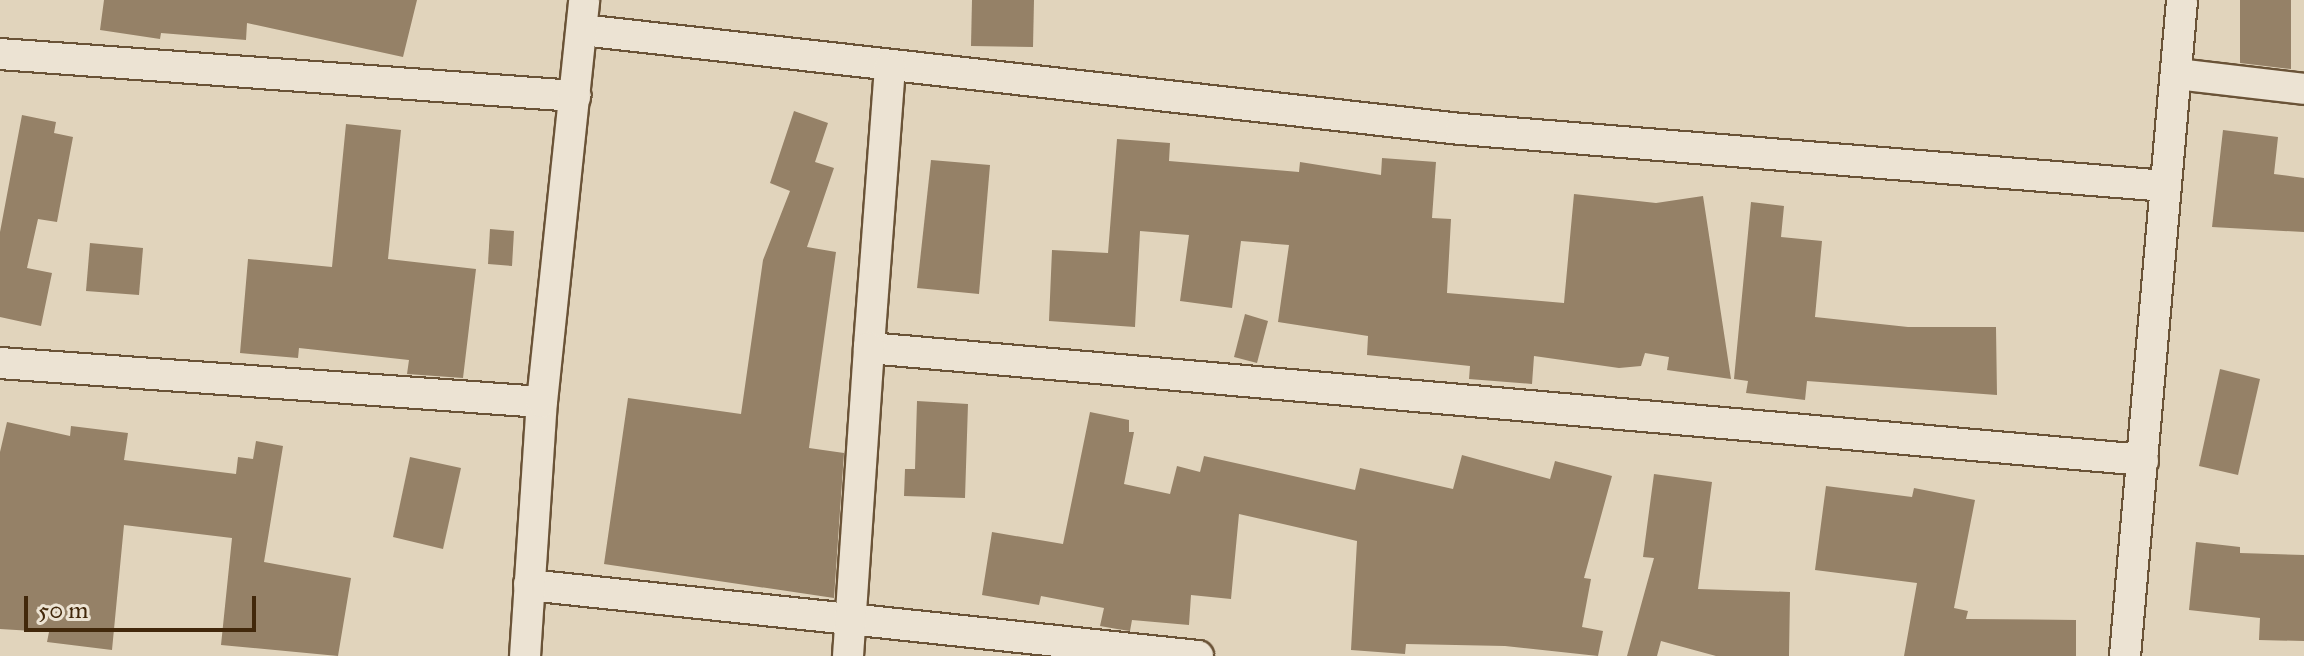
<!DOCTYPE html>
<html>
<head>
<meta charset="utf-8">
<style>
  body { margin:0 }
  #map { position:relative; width:2304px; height:656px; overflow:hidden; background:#e1d4bc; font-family:"IM FELL Great Primer",serif }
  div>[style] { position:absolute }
  .building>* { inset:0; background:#958167 }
  .roads { filter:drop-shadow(2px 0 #6a5337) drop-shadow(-2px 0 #6a5337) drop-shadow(0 2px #6a5337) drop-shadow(0 -2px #6a5337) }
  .minor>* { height:30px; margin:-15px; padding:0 15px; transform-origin:15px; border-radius:15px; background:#ece3d3 }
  span { translate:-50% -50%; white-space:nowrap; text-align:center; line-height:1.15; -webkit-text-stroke:8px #ece3d3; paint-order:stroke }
  .scale { position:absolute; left:24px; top:596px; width:232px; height:36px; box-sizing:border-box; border:4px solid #42280b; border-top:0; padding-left:10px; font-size:24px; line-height:28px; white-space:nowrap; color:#42280b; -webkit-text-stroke:6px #ece3d3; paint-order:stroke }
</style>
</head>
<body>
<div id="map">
  <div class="building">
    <i style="clip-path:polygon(104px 0,417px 0,403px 57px,247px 23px,246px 40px,161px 33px,160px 39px,100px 30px)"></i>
    <i style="clip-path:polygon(972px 0,1034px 0,1033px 47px,971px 46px)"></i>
    <i style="clip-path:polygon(2240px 0,2291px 0,2291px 69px,2240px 63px)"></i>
    <i style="clip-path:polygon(794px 111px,828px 123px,815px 162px,834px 168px,807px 247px,836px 252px,809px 448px,844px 453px,834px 598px,604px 564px,628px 398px,741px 414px,763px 260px,790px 191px,770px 183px)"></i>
    <i style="clip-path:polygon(22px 115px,56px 122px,54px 133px,73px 137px,57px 222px,38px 219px,27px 268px,52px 273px,41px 326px,0 317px,0 232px)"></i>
    <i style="clip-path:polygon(346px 124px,401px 130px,388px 259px,476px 269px,463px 378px,407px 374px,409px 360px,299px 348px,298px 358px,240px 353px,248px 259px,332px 267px)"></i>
    <i style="clip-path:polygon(2223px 130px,2278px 137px,2274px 174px,2304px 178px,2304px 232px,2212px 227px)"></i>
    <i style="clip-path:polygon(1117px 139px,1170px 143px,1169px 161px,1299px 172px,1300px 162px,1381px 175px,1382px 158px,1436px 162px,1432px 218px,1451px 219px,1447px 293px,1564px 303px,1574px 194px,1656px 203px,1703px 196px,1731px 379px,1667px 370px,1669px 357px,1645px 353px,1641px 366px,1619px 368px,1534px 356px,1532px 384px,1469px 379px,1470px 366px,1367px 355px,1368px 336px,1278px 322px,1289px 245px,1241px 241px,1232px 308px,1180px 301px,1189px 235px,1140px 231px,1135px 327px,1049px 321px,1052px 250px,1108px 253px)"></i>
    <i style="clip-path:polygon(931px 160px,990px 165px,979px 294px,917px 288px)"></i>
    <i style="clip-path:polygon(1751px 202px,1784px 206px,1781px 237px,1822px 241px,1815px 317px,1908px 327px,1996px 327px,1997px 395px,1807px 381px,1805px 400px,1746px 393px,1748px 381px,1734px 379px)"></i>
    <i style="clip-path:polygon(490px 229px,514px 231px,512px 266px,488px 264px)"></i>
    <i style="clip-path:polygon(90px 243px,143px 248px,139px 295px,86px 291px)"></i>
    <i style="clip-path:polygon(1245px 314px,1268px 321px,1257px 363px,1234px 357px)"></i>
    <i style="clip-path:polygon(2220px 369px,2260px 379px,2238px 475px,2199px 466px)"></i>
    <i style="clip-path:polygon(917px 401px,968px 404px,965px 498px,904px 496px,905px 469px,915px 469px)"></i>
    <i style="clip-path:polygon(1090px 412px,1129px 420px,1129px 432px,1134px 432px,1124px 484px,1170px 494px,1177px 466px,1200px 472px,1204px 456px,1355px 490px,1360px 468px,1453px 489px,1462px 455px,1550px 479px,1555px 461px,1612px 476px,1584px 578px,1591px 579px,1582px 627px,1603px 631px,1598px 656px,1505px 646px,1406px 644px,1405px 654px,1351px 650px,1357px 541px,1239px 514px,1231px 599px,1191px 595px,1189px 625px,1132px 620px,1130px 631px,1117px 629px,1100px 626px,1104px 608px,1041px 596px,1039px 605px,982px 595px,992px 532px,1063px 544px)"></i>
    <i style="clip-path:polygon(7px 422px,70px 436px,71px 426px,128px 433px,124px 460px,236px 474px,238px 457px,253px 459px,256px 441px,283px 446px,264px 562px,351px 578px,338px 656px,221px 645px,232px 538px,124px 525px,112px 650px,47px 642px,49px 632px,0 629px,0 452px)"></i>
    <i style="clip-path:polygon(410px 457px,461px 468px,443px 549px,393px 537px)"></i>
    <i style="clip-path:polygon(1654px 474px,1712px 482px,1698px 589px,1790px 592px,1789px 656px,1716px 656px,1661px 641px,1657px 656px,1627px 656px,1654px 558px,1643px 557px)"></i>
    <i style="clip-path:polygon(1826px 486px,1912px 497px,1914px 488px,1975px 500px,1954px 608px,1968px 611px,1966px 619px,2076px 620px,2076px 656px,1904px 656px,1917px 583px,1815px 570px)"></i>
    <i style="clip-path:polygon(2196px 542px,2240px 547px,2240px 553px,2304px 555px,2304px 641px,2259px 640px,2260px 618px,2189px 610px)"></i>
  </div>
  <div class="roads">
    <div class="minor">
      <i style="left:582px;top:30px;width:885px;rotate:6.43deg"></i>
      <i style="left:1461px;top:129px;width:707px;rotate:4.62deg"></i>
      <i style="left:0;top:54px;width:577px;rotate:4.18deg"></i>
      <i style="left:890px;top:67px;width:282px;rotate:94.3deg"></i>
      <i style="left:869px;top:348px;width:1279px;rotate:5.02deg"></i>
      <i style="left:2177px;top:74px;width:128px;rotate:6.7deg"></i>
      <i style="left:0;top:363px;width:543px;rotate:4.12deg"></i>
      <i style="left:529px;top:585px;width:673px;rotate:6.06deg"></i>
      <i style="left:525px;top:656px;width:255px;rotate:-86.2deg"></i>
      <i style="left:542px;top:402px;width:404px;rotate:-84deg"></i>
      <i style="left:848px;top:656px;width:309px;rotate:-86.1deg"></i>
      <i style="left:2125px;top:656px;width:658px;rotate:-85.03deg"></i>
    </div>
  </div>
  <div class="scale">50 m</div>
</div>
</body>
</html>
